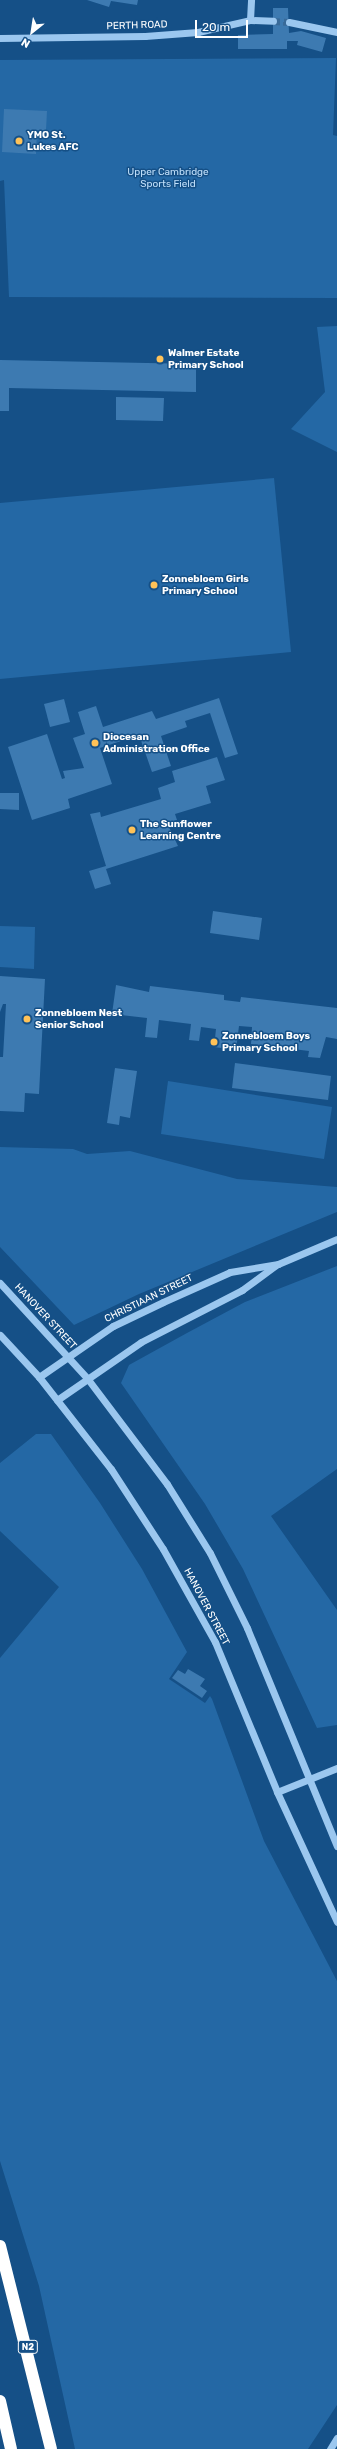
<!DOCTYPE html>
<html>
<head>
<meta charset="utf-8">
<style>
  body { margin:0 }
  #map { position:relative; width:337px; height:2449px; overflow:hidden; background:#155087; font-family:Rubik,sans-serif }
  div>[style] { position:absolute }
  .green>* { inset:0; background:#2468a5 }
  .building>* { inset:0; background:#3d7ab1 }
  .minor-tunnel>* { height:7px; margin-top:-3.5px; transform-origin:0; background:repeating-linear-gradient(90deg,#386a99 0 7px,transparent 0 10.5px) }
  .minor>* { height:7px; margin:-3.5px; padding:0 3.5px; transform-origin:3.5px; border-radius:3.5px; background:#9bc7ef }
  .highway>* { height:12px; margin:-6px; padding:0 6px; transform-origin:6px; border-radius:6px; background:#fff }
  .dots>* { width:11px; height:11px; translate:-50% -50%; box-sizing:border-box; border:2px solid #155087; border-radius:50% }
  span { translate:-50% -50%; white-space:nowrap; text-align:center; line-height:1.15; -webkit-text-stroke:3px #155087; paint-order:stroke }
  .shield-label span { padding:1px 3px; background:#155087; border:1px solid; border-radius:3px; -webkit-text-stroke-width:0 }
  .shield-label { font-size:9px; color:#fff; font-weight:700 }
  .street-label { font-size:10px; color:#fff }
  .poi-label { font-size:10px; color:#fff; font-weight:700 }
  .left { translate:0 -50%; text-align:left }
  .park-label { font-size:10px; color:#c1e0fb }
  .north { position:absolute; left:12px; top:12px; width:40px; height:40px; -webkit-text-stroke:3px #155087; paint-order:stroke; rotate:210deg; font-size:11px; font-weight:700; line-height:16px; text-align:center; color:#fff }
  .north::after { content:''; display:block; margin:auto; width:14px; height:18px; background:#fff; clip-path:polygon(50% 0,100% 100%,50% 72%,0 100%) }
  .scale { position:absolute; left:195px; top:20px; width:53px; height:18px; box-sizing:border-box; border:2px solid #fff; border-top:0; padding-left:5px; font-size:12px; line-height:14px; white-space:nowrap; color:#fff; -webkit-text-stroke:3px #155087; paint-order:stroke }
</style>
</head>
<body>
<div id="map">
  <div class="green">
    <i style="clip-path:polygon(336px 58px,333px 135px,337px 136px,337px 298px,9px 297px,4px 180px,0 181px,0 60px)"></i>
    <i style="clip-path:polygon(337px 326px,337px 452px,291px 429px,325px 392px,317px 327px)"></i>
    <i style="clip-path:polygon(274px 478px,291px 652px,0 679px,0 503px)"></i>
    <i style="clip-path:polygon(0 926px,35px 927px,34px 969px,0 967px)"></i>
    <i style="clip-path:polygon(168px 1081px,332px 1107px,324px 1159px,161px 1134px)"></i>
    <i style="clip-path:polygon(0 1147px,73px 1149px,87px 1154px,130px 1151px,237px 1179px,337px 1187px,337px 1212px,139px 1294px,74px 1325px,0 1247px)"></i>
    <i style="clip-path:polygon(337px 1266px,337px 1469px,271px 1516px,337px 1610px,337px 1725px,317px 1728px,243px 1569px,205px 1504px,121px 1383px,129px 1365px,187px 1333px,245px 1302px)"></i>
    <i style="clip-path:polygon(36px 1434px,51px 1434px,100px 1503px,142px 1569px,187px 1652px,169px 1679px,205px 1703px,210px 1696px,212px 1699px,264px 1841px,337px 1981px,337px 2405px,308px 2449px,75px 2449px,39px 2286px,0 2161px,0 1658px,59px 1587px,0 1531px,0 1463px)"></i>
  </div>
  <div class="building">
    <i style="clip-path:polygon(87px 0,138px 0,137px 5px,111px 1px,109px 7px)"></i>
    <i style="clip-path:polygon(273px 8px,288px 8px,289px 33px,301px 31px,326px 38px,322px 52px,297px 45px,298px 41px,287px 41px,287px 49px,238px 49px,238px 35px,273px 34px)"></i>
    <i style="clip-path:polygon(4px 109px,47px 111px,46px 130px,37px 130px,36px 154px,2px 152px)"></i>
    <i style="clip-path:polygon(0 360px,196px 364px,196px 392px,9px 388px,9px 411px,0 411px)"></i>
    <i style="clip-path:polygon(116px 397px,164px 398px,163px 421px,116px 420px)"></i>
    <i style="clip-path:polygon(219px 698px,238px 754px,225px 758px,210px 713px,185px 721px,187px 727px,161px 736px,171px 766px,152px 772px,139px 735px,100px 748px,112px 784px,68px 799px,70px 808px,32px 820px,8px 747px,47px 734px,62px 779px,65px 778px,63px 771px,84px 768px,73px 738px,85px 734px,78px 712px,96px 706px,103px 727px,152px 711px,156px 719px)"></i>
    <i style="clip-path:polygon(64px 699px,70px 722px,50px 727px,44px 704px)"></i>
    <i style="clip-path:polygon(217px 757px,225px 780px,206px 786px,211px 803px,175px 814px,177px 820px,167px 823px,178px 846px,106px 869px,111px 884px,95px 889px,89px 871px,106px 866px,90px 814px,100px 812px,101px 817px,161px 799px,158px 788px,175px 782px,172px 771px)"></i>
    <i style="clip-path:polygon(0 793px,19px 793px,19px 810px,0 809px)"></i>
    <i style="clip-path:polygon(213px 911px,262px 918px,259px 940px,210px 933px)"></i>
    <i style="clip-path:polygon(0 976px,45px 979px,39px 1094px,25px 1093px,24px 1112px,0 1111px,0 1057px,3px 1057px,6px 1004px,3px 1004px,0 1012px)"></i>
    <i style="clip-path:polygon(116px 985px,149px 992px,150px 986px,224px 995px,224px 1000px,240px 1002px,241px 997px,337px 1008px,337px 1039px,326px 1037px,320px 1058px,308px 1057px,309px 1051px,251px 1044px,252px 1027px,239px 1026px,236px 1050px,214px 1047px,216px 1029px,201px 1027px,199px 1041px,189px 1040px,191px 1024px,159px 1020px,157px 1038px,145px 1037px,147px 1018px,112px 1014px)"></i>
    <i style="clip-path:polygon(235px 1063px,331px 1076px,328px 1100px,232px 1088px)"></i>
    <i style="clip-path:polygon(115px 1068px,137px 1071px,130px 1118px,120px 1116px,119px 1125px,107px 1123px)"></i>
    <i style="clip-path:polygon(188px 1669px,205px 1679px,200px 1686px,207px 1691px,202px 1698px,172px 1678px,178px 1670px,185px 1674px)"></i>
  </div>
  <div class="minor-tunnel">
    <i style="left:273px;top:21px;width:16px;rotate:4deg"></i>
  </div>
  <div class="minor">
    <i style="left:250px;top:20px;width:20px;rotate:-87deg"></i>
    <i style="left:289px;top:22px;width:49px;rotate:11.8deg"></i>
    <i style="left:0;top:38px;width:145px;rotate:-0.8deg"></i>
    <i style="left:145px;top:36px;width:53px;rotate:-4.3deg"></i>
    <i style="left:198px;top:32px;width:53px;rotate:-13deg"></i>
    <i style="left:250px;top:20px;width:23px;rotate:2deg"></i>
    <i style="left:0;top:1283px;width:129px;rotate:47.5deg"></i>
    <i style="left:87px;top:1378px;width:133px;rotate:53deg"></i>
    <i style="left:167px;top:1484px;width:81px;rotate:58.1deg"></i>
    <i style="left:210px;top:1553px;width:84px;rotate:63.7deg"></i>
    <i style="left:247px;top:1628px;width:236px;rotate:67.6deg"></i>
    <i style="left:0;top:1335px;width:57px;rotate:47.1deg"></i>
    <i style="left:39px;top:1377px;width:117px;rotate:52deg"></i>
    <i style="left:111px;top:1469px;width:95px;rotate:57deg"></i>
    <i style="left:163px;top:1549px;width:107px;rotate:60.8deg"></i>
    <i style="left:215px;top:1642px;width:162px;rotate:67.5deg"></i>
    <i style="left:277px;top:1792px;width:143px;rotate:65.2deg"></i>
    <i style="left:39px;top:1377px;width:90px;rotate:-34.6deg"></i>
    <i style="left:113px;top:1326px;width:55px;rotate:-25.6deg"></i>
    <i style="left:163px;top:1302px;width:73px;rotate:-24.1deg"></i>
    <i style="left:230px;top:1272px;width:49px;rotate:-9.5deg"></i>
    <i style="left:278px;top:1264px;width:64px;rotate:-23deg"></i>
    <i style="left:57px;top:1400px;width:102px;rotate:-34.6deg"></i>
    <i style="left:141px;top:1342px;width:114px;rotate:-27.2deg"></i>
    <i style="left:242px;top:1290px;width:42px;rotate:-36.3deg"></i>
    <i style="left:277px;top:1792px;width:65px;rotate:-21.8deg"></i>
    <i style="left:330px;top:2449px;width:13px;rotate:-58deg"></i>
  </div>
  <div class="highway">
    <i style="left:0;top:2246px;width:209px;rotate:75.9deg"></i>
    <i style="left:0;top:2401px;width:49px;rotate:77.1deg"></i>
  </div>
  <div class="dots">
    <i style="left:19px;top:141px;background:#ffc258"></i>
    <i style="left:160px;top:359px;background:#ffc258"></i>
    <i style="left:154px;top:585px;background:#ffc258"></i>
    <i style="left:95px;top:743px;background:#ffc258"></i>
    <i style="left:132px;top:830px;background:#ffc258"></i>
    <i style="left:27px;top:1019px;background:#ffc258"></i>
    <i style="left:214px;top:1042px;background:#ffc258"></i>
  </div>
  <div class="shield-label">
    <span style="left:28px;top:2347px">N2</span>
  </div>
  <div class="street-label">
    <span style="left:137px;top:26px;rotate:-2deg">PERTH ROAD</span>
    <span style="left:149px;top:1299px;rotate:-26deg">CHRISTIAAN STREET</span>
    <span style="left:45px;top:1317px;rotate:47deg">HANOVER STREET</span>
    <span style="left:206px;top:1607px;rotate:62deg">HANOVER STREET</span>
  </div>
  <div class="poi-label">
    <span class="left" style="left:27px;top:141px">YMO St.<br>Lukes AFC</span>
    <span class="left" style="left:168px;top:359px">Walmer Estate<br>Primary School</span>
    <span class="left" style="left:162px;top:585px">Zonnebloem Girls<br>Primary School</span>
    <span class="left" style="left:103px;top:743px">Diocesan<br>Administration Office</span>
    <span class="left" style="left:140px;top:830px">The Sunflower<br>Learning Centre</span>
    <span class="left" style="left:35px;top:1019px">Zonnebloem Nest<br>Senior School</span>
    <span class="left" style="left:222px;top:1042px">Zonnebloem Boys<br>Primary School</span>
  </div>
  <div class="park-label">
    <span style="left:168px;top:178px">Upper Cambridge<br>Sports Field</span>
  </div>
  <div class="north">N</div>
  <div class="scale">20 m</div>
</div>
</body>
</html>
